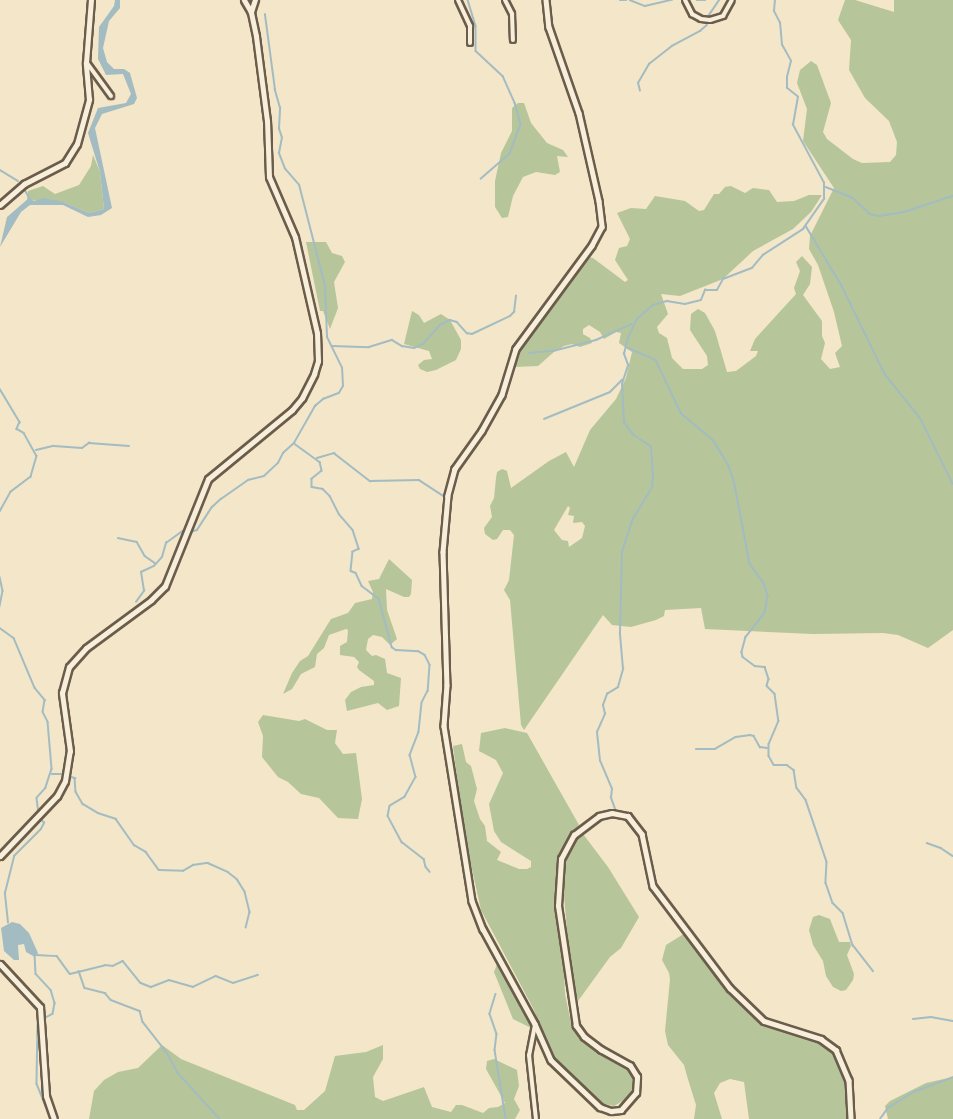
<!DOCTYPE html>
<html>
<head>
<meta charset="utf-8">
<style>
  body { margin:0 }
  #map { position:relative; width:953px; height:1119px; overflow:hidden; background:#f4e6c8; font-family:Vollkorn,serif }
  div>[style] { position:absolute }
  .green>* { inset:0; background:#b6c69a }
  .water>* { inset:0; background:#a2bcc1 }
  .stream>* { height:1.5px; margin:-0.75px; padding:0 0.75px; transform-origin:0.75px; border-radius:0.75px; background:#a2bcc1 }
  .roads { filter:drop-shadow(2px 0 #6b5c4b) drop-shadow(-2px 0 #6b5c4b) drop-shadow(0 2px #6b5c4b) drop-shadow(0 -2px #6b5c4b) }
  .minor>* { height:4px; margin:-2px; padding:0 2px; transform-origin:2px; border-radius:2px; background:#f8efdb }
  .tertiary>* { height:4.5px; margin:-2.25px; padding:0 2.25px; transform-origin:2.25px; border-radius:2.25px; background:#f8efdb }
  .secondary>* { height:5px; margin:-2.5px; padding:0 2.5px; transform-origin:2.5px; border-radius:2.5px; background:#f8efdb }
  span { translate:-50% -50%; white-space:nowrap; text-align:center; line-height:1.15; -webkit-text-stroke:4.5px #f8efdb; paint-order:stroke }
</style>
</head>
<body>
<div id="map">
  <div class="green">
    <i style="clip-path:polygon(evenodd,845px 0,855px 0,894px 12px,894px 0,953px 0,953px 630px,928px 648px,898px 635px,883px 633px,813px 634px,705px 629px,701px 608px,665px 610px,664px 616px,656px 620px,631px 627px,612px 625px,603px 615px,524px 730px,521px 725px,510px 600px,504px 590px,509px 580px,514px 535px,510px 530px,503px 530px,497px 539px,493px 540px,485px 534px,484px 528px,492px 517px,490px 506px,494px 498px,496px 478px,497px 472px,502px 469px,507px 471px,511px 488px,549px 461px,566px 452px,574px 467px,590px 430px,616px 399px,626px 378px,632px 352px,619px 343px,621px 333px,616px 332px,604px 339px,600px 332px,589px 325px,583px 329px,583px 334px,590px 338px,592px 343px,580px 347px,572px 344px,564px 346px,554px 352px,538px 366px,514px 367px,516px 355px,523px 339px,588px 257px,593px 258px,625px 282px,628px 280px,615px 260px,619px 248px,627px 246px,630px 239px,617px 213px,631px 208px,646px 209px,655px 196px,685px 201px,699px 211px,704px 210px,714px 194px,719px 194px,725px 187px,731px 186px,745px 193px,753px 188px,769px 190px,777px 202px,794px 201px,809px 195px,822px 195px,811px 212px,793px 229px,753px 251px,723px 279px,680px 296px,661px 294px,668px 314px,657px 327px,659px 333px,667px 338px,672px 358px,683px 369px,702px 369px,708px 365px,707px 356px,690px 330px,691px 314px,698px 309px,705px 313px,715px 331px,727px 372px,736px 371px,756px 356px,758px 351px,750px 351px,755px 339px,796px 294px,794px 288px,800px 271px,796px 262px,802px 256px,812px 267px,810px 284px,803px 295px,822px 321px,822px 336px,825px 343px,821px 359px,830px 369px,840px 367px,835px 353px,842px 346px,834px 312px,818px 265px,809px 249px,810px 236px,834px 188px,803px 141px,807px 109px,797px 83px,800px 70px,811px 61px,817px 65px,831px 103px,823px 132px,827px 139px,853px 159px,862px 163px,890px 162px,896px 155px,897px 142px,889px 121px,865px 98px,849px 70px,851px 40px,838px 20px,845px 0,568px 506px,570px 508px,568px 515px,574px 516px,573px 523px,582px 522px,585px 526px,582px 538px,569px 547px,568px 541px,562px 540px,554px 530px,568px 506px)"></i>
    <i style="clip-path:polygon(524px 103px,531px 123px,547px 143px,563px 150px,568px 157px,557px 156px,560px 172px,555px 175px,536px 172px,523px 177px,513px 196px,508px 217px,502px 218px,495px 207px,495px 181px,501px 153px,512px 131px,512px 108px,518px 103px)"></i>
    <i style="clip-path:polygon(93px 155px,100px 172px,104px 209px,89px 213px,64px 202px,27px 200px,28px 191px,43px 186px,55px 194px,79px 185px,91px 166px)"></i>
    <i style="clip-path:polygon(306px 242px,326px 242px,332px 253px,342px 256px,345px 262px,334px 282px,338px 308px,330px 329px,323px 311px,320px 311px)"></i>
    <i style="clip-path:polygon(412px 311px,419px 315px,424px 323px,441px 314px,450px 320px,461px 340px,461px 349px,456px 360px,436px 370px,427px 372px,420px 369px,418px 365px,424px 360px,432px 359px,429px 351px,404px 344px)"></i>
    <i style="clip-path:polygon(389px 559px,412px 580px,411px 594px,409px 597px,404px 597px,386px 589px,387px 610px,397px 639px,390px 645px,382px 637px,373px 635px,368px 639px,366px 650px,372px 656px,376px 655px,385px 659px,387px 673px,401px 678px,399px 706px,387px 710px,378px 703px,347px 711px,345px 700px,351px 692px,361px 687px,374px 685px,374px 681px,359px 670px,357px 667px,359px 662px,354px 657px,340px 655px,340px 646px,347px 642px,348px 630px,346px 629px,329px 635px,324px 648px,317px 654px,315px 667px,301px 674px,292px 689px,283px 694px,292px 673px,300px 661px,308px 656px,331px 619px,348px 613px,355px 603px,372px 599px,373px 592px,368px 581px,379px 579px)"></i>
    <i style="clip-path:polygon(263px 715px,299px 721px,305px 719px,327px 730px,337px 730px,335px 743px,343px 754px,356px 753px,362px 799px,358px 819px,338px 818px,319px 798px,301px 794px,288px 782px,278px 777px,262px 757px,263px 736px,258px 722px)"></i>
    <i style="clip-path:polygon(505px 728px,527px 733px,579px 825px,564px 846px,559px 867px,565px 994px,570px 1018px,578px 1031px,635px 1071px,635px 1088px,631px 1096px,614px 1106px,601px 1103px,552px 1055px,533px 1008px,481px 910px,464px 833px,453px 746px,462px 744px,466px 762px,471px 766px,477px 789px,474px 801px,480px 819px,485px 826px,487px 841px,501px 852px,497px 860px,519px 869px,527px 869px,531px 867px,531px 861px,501px 842px,494px 831px,489px 804px,503px 773px,496px 760px,479px 751px,481px 733px)"></i>
    <i style="clip-path:polygon(580px 830px,608px 867px,639px 917px,621px 948px,610px 957px,578px 1001px,571px 977px,562px 872px,567px 849px)"></i>
    <i style="clip-path:polygon(819px 915px,830px 919px,839px 942px,850px 942px,851px 946px,847px 955px,854px 974px,853px 980px,846px 990px,841px 991px,833px 987px,826px 976px,823px 961px,813px 945px,809px 930px,813px 917px)"></i>
    <i style="clip-path:polygon(690px 930px,730px 985px,765px 1020px,824px 1040px,834px 1048px,848px 1076px,849px 1119px,749px 1119px,744px 1082px,730px 1079px,720px 1083px,714px 1093px,722px 1119px,694px 1119px,696px 1105px,687px 1076px,684px 1065px,668px 1045px,665px 1031px,670px 979px,669px 973px,662px 960px,666px 945px)"></i>
    <i style="clip-path:polygon(499px 959px,528px 1010px,535px 1030px,513px 1019px,494px 972px)"></i>
    <i style="clip-path:polygon(162px 1045px,181px 1059px,295px 1105px,297px 1110px,304px 1110px,325px 1091px,335px 1056px,366px 1052px,383px 1045px,383px 1059px,373px 1077px,375px 1097px,383px 1101px,424px 1087px,432px 1107px,451px 1112px,456px 1105px,462px 1105px,483px 1113px,489px 1108px,498px 1107px,505px 1103px,486px 1069px,487px 1061px,494px 1059px,517px 1070px,519px 1086px,514px 1099px,520px 1110px,515px 1119px,89px 1119px,94px 1091px,104px 1080px,118px 1072px,138px 1068px)"></i>
    <i style="clip-path:polygon(953px 1077px,953px 1119px,888px 1119px,885px 1106px,890px 1101px,926px 1083px)"></i>
  </div>
  <div class="water">
    <i style="clip-path:polygon(115px 0,120px 0,120px 8px,109px 21px,103px 48px,107px 62px,114px 69px,124px 69px,130px 73px,137px 98px,134px 104px,102px 114px,95px 128px,112px 208px,101px 215px,88px 217px,63px 205px,30px 205px,21px 212px,0 247px,7px 217px,29px 198px,34px 201px,43px 198px,64px 202px,89px 213px,104px 209px,100px 172px,88px 133px,98px 108px,126px 103px,131px 94px,123px 74px,106px 75px,98px 59px,99px 27px,114px 6px)"></i>
    <i style="clip-path:polygon(12px 922px,20px 924px,29px 933px,38px 953px,35px 957px,26px 952px,24px 944px,18px 945px,19px 960px,14px 960px,4px 951px,1px 928px)"></i>
  </div>
  <div class="stream">
    <i style="left:468px;top:0;width:27px;rotate:73deg"></i>
    <i style="left:476px;top:26px;width:25px;rotate:90deg"></i>
    <i style="left:476px;top:51px;width:37px;rotate:43deg"></i>
    <i style="left:503px;top:76px;width:30px;rotate:66deg"></i>
    <i style="left:515px;top:103px;width:22px;rotate:74deg"></i>
    <i style="left:521px;top:124px;width:32px;rotate:110deg"></i>
    <i style="left:510px;top:154px;width:38px;rotate:139deg"></i>
    <i style="left:620px;top:0;width:6px"></i>
    <i style="left:630px;top:0;width:16px;rotate:22deg"></i>
    <i style="left:645px;top:6px;width:28px;rotate:-13deg"></i>
    <i style="left:697px;top:0;width:8px"></i>
    <i style="left:707px;top:18px;width:22px;rotate:-56deg"></i>
    <i style="left:640px;top:91px;width:8px;rotate:-104deg"></i>
    <i style="left:638px;top:83px;width:22px;rotate:-60deg"></i>
    <i style="left:649px;top:64px;width:29px;rotate:-38deg"></i>
    <i style="left:672px;top:46px;width:32px;rotate:-28deg"></i>
    <i style="left:700px;top:31px;width:9px;rotate:-41deg"></i>
    <i style="left:707px;top:25px;width:3px;rotate:-108deg"></i>
    <i style="left:0;top:170px;width:21px;rotate:31deg"></i>
    <i style="left:826px;top:187px;width:29px;rotate:22deg"></i>
    <i style="left:853px;top:198px;width:23px;rotate:43deg"></i>
    <i style="left:870px;top:214px;width:9px;rotate:13deg"></i>
    <i style="left:879px;top:216px;width:25px;rotate:-9deg"></i>
    <i style="left:904px;top:212px;width:52px;rotate:-18.1deg"></i>
    <i style="left:24px;top:188px;width:14px;rotate:60deg"></i>
    <i style="left:806px;top:226px;width:70px;rotate:59deg"></i>
    <i style="left:842px;top:286px;width:98px;rotate:64deg"></i>
    <i style="left:885px;top:374px;width:58px;rotate:51.3deg"></i>
    <i style="left:921px;top:419px;width:72px;rotate:63.8deg"></i>
    <i style="left:332px;top:346px;width:37px;rotate:2deg"></i>
    <i style="left:369px;top:347px;width:24px;rotate:-17deg"></i>
    <i style="left:392px;top:340px;width:12px;rotate:31deg"></i>
    <i style="left:402px;top:346px;width:12px;rotate:9deg"></i>
    <i style="left:414px;top:348px;width:10px;rotate:-24deg"></i>
    <i style="left:423px;top:344px;width:25px;rotate:-48deg"></i>
    <i style="left:440px;top:325px;width:11px;rotate:-27deg"></i>
    <i style="left:450px;top:320px;width:7px;rotate:16deg"></i>
    <i style="left:457px;top:322px;width:15px;rotate:48deg"></i>
    <i style="left:467px;top:333px;width:5px;rotate:11deg"></i>
    <i style="left:472px;top:334px;width:42px;rotate:-25.3deg"></i>
    <i style="left:510px;top:316px;width:6px;rotate:-45deg"></i>
    <i style="left:514px;top:312px;width:16px;rotate:-83deg"></i>
    <i style="left:628px;top:348px;width:30px;rotate:23deg"></i>
    <i style="left:656px;top:360px;width:59px;rotate:64.7deg"></i>
    <i style="left:681px;top:413px;width:43px;rotate:40.3deg"></i>
    <i style="left:714px;top:441px;width:29px;rotate:59deg"></i>
    <i style="left:729px;top:466px;width:20px;rotate:72deg"></i>
    <i style="left:735px;top:485px;width:80px;rotate:79.2deg"></i>
    <i style="left:750px;top:564px;width:24px;rotate:54deg"></i>
    <i style="left:764px;top:583px;width:14px;rotate:73deg"></i>
    <i style="left:768px;top:596px;width:17px;rotate:100deg"></i>
    <i style="left:765px;top:613px;width:31px;rotate:128deg"></i>
    <i style="left:746px;top:637px;width:16px;rotate:105deg"></i>
    <i style="left:742px;top:652px;width:5px;rotate:79deg"></i>
    <i style="left:743px;top:657px;width:15px;rotate:37deg"></i>
    <i style="left:755px;top:666px;width:10px;rotate:6deg"></i>
    <i style="left:765px;top:667px;width:13px;rotate:72deg"></i>
    <i style="left:769px;top:679px;width:7px;rotate:106deg"></i>
    <i style="left:767px;top:686px;width:11px;rotate:45deg"></i>
    <i style="left:775px;top:694px;width:27px;rotate:82deg"></i>
    <i style="left:779px;top:721px;width:25px;rotate:113deg"></i>
    <i style="left:769px;top:744px;width:12px;rotate:90deg"></i>
    <i style="left:769px;top:756px;width:10px;rotate:61deg"></i>
    <i style="left:774px;top:765px;width:13px"></i>
    <i style="left:787px;top:765px;width:9px;rotate:36deg"></i>
    <i style="left:794px;top:770px;width:18px;rotate:81deg"></i>
    <i style="left:797px;top:788px;width:15px;rotate:53deg"></i>
    <i style="left:806px;top:800px;width:65px;rotate:71.3deg"></i>
    <i style="left:827px;top:862px;width:21px;rotate:93deg"></i>
    <i style="left:826px;top:883px;width:21px;rotate:71deg"></i>
    <i style="left:833px;top:903px;width:14px;rotate:45deg"></i>
    <i style="left:843px;top:913px;width:34px;rotate:73deg"></i>
    <i style="left:853px;top:945px;width:33px;rotate:52deg"></i>
    <i style="left:529px;top:353px;width:24px;rotate:-5deg"></i>
    <i style="left:553px;top:351px;width:44px;rotate:-14.3deg"></i>
    <i style="left:596px;top:340px;width:39px;rotate:-24deg"></i>
    <i style="left:0;top:389px;width:39px;rotate:59deg"></i>
    <i style="left:20px;top:422px;width:8px;rotate:113deg"></i>
    <i style="left:17px;top:429px;width:8px;rotate:30deg"></i>
    <i style="left:24px;top:433px;width:26px;rotate:61deg"></i>
    <i style="left:37px;top:456px;width:22px;rotate:106deg"></i>
    <i style="left:31px;top:477px;width:25px;rotate:143deg"></i>
    <i style="left:11px;top:492px;width:23px;rotate:119deg"></i>
    <i style="left:544px;top:419px;width:71px;rotate:-22.2deg"></i>
    <i style="left:610px;top:392px;width:17px;rotate:-45deg"></i>
    <i style="left:295px;top:444px;width:31px;rotate:36deg"></i>
    <i style="left:320px;top:462px;width:9px;rotate:77deg"></i>
    <i style="left:322px;top:471px;width:13px;rotate:141deg"></i>
    <i style="left:312px;top:479px;width:8px;rotate:90deg"></i>
    <i style="left:312px;top:487px;width:11px;rotate:10deg"></i>
    <i style="left:323px;top:489px;width:10px;rotate:45deg"></i>
    <i style="left:330px;top:496px;width:20px;rotate:63deg"></i>
    <i style="left:339px;top:514px;width:21px;rotate:49deg"></i>
    <i style="left:353px;top:530px;width:20px;rotate:72deg"></i>
    <i style="left:359px;top:549px;width:7px;rotate:153deg"></i>
    <i style="left:353px;top:552px;width:19px;rotate:96deg"></i>
    <i style="left:351px;top:571px;width:5px;rotate:22deg"></i>
    <i style="left:356px;top:573px;width:14px;rotate:65deg"></i>
    <i style="left:362px;top:586px;width:21px;rotate:37deg"></i>
    <i style="left:379px;top:599px;width:50px;rotate:74.8deg"></i>
    <i style="left:392px;top:647px;width:5px;rotate:37deg"></i>
    <i style="left:396px;top:650px;width:22px;rotate:3deg"></i>
    <i style="left:418px;top:651px;width:8px;rotate:30deg"></i>
    <i style="left:425px;top:655px;width:11px;rotate:63deg"></i>
    <i style="left:430px;top:665px;width:26px;rotate:94deg"></i>
    <i style="left:428px;top:691px;width:13px;rotate:117deg"></i>
    <i style="left:422px;top:703px;width:29px;rotate:96deg"></i>
    <i style="left:419px;top:732px;width:25px;rotate:111deg"></i>
    <i style="left:410px;top:755px;width:23px;rotate:75deg"></i>
    <i style="left:416px;top:777px;width:23px;rotate:119deg"></i>
    <i style="left:405px;top:797px;width:17px;rotate:149deg"></i>
    <i style="left:390px;top:806px;width:10px;rotate:101deg"></i>
    <i style="left:388px;top:816px;width:30px;rotate:62deg"></i>
    <i style="left:402px;top:842px;width:28px;rotate:38deg"></i>
    <i style="left:424px;top:859px;width:8px;rotate:76deg"></i>
    <i style="left:426px;top:867px;width:6px;rotate:51deg"></i>
    <i style="left:36px;top:450px;width:18px;rotate:-13deg"></i>
    <i style="left:54px;top:446px;width:28px;rotate:4deg"></i>
    <i style="left:82px;top:448px;width:9px;rotate:-36deg"></i>
    <i style="left:89px;top:443px;width:40px;rotate:4.3deg"></i>
    <i style="left:317px;top:458px;width:18px;rotate:-16deg"></i>
    <i style="left:334px;top:453px;width:46px;rotate:37.9deg"></i>
    <i style="left:370px;top:481px;width:49px;rotate:-1.2deg"></i>
    <i style="left:419px;top:480px;width:30px;rotate:33deg"></i>
    <i style="left:190px;top:532px;width:7px;rotate:-16deg"></i>
    <i style="left:197px;top:530px;width:27px;rotate:-57deg"></i>
    <i style="left:212px;top:507px;width:12px;rotate:-42deg"></i>
    <i style="left:221px;top:499px;width:33px;rotate:-35deg"></i>
    <i style="left:248px;top:480px;width:16px;rotate:-14deg"></i>
    <i style="left:264px;top:476px;width:19px;rotate:-43deg"></i>
    <i style="left:278px;top:463px;width:11px;rotate:-63deg"></i>
    <i style="left:283px;top:453px;width:15px;rotate:-42deg"></i>
    <i style="left:294px;top:443px;width:43px;rotate:-60.4deg"></i>
    <i style="left:315px;top:406px;width:11px;rotate:-41deg"></i>
    <i style="left:323px;top:399px;width:17px;rotate:-21deg"></i>
    <i style="left:339px;top:393px;width:8px;rotate:-60deg"></i>
    <i style="left:343px;top:386px;width:18px;rotate:-93deg"></i>
    <i style="left:342px;top:368px;width:34px;rotate:-116deg"></i>
    <i style="left:327px;top:337px;width:51px;rotate:-92.2deg"></i>
    <i style="left:325px;top:286px;width:104px;rotate:-104.4deg"></i>
    <i style="left:299px;top:185px;width:21px;rotate:-131deg"></i>
    <i style="left:285px;top:169px;width:17px;rotate:-111deg"></i>
    <i style="left:279px;top:153px;width:15px;rotate:-79deg"></i>
    <i style="left:282px;top:138px;width:9px;rotate:-108deg"></i>
    <i style="left:279px;top:129px;width:21px;rotate:-87deg"></i>
    <i style="left:280px;top:108px;width:19px;rotate:-106deg"></i>
    <i style="left:275px;top:90px;width:76px;rotate:-97.6deg"></i>
    <i style="left:118px;top:538px;width:19px;rotate:12deg"></i>
    <i style="left:137px;top:542px;width:16px;rotate:60deg"></i>
    <i style="left:145px;top:556px;width:12px;rotate:35deg"></i>
    <i style="left:0;top:577px;width:14px;rotate:78deg"></i>
    <i style="left:3px;top:591px;width:16px;rotate:101deg"></i>
    <i style="left:136px;top:602px;width:14px;rotate:-54deg"></i>
    <i style="left:144px;top:591px;width:19px;rotate:-99deg"></i>
    <i style="left:141px;top:572px;width:14px;rotate:-25deg"></i>
    <i style="left:154px;top:566px;width:12px;rotate:-48deg"></i>
    <i style="left:162px;top:557px;width:15px;rotate:-74deg"></i>
    <i style="left:166px;top:543px;width:22px;rotate:-36deg"></i>
    <i style="left:0;top:628px;width:17px;rotate:36deg"></i>
    <i style="left:14px;top:638px;width:54px;rotate:67.2deg"></i>
    <i style="left:35px;top:688px;width:16px;rotate:50deg"></i>
    <i style="left:45px;top:700px;width:12px;rotate:99deg"></i>
    <i style="left:43px;top:712px;width:11px;rotate:63deg"></i>
    <i style="left:48px;top:722px;width:47px;rotate:85.1deg"></i>
    <i style="left:52px;top:769px;width:20px;rotate:108deg"></i>
    <i style="left:46px;top:788px;width:13px;rotate:132deg"></i>
    <i style="left:37px;top:798px;width:16px;rotate:83deg"></i>
    <i style="left:696px;top:749px;width:19px"></i>
    <i style="left:715px;top:749px;width:24px;rotate:-30deg"></i>
    <i style="left:736px;top:737px;width:14px;rotate:-8deg"></i>
    <i style="left:750px;top:735px;width:4px;rotate:14deg"></i>
    <i style="left:754px;top:736px;width:13px;rotate:61deg"></i>
    <i style="left:760px;top:747px;width:7px;rotate:8deg"></i>
    <i style="left:52px;top:774px;width:9px"></i>
    <i style="left:61px;top:774px;width:15px;rotate:16deg"></i>
    <i style="left:75px;top:778px;width:14px;rotate:86deg"></i>
    <i style="left:76px;top:792px;width:14px;rotate:60deg"></i>
    <i style="left:83px;top:804px;width:17px;rotate:31deg"></i>
    <i style="left:98px;top:813px;width:19px;rotate:18deg"></i>
    <i style="left:116px;top:819px;width:32px;rotate:55deg"></i>
    <i style="left:134px;top:845px;width:14px;rotate:30deg"></i>
    <i style="left:146px;top:852px;width:22px;rotate:54deg"></i>
    <i style="left:159px;top:870px;width:24px;rotate:2deg"></i>
    <i style="left:183px;top:871px;width:12px;rotate:-31deg"></i>
    <i style="left:193px;top:865px;width:15px;rotate:-8deg"></i>
    <i style="left:208px;top:863px;width:22px;rotate:24deg"></i>
    <i style="left:228px;top:872px;width:11px;rotate:38deg"></i>
    <i style="left:237px;top:879px;width:15px;rotate:58deg"></i>
    <i style="left:245px;top:892px;width:21px;rotate:76deg"></i>
    <i style="left:250px;top:912px;width:16px;rotate:104deg"></i>
    <i style="left:615px;top:809px;width:12px;rotate:-110deg"></i>
    <i style="left:611px;top:798px;width:9px;rotate:-84deg"></i>
    <i style="left:612px;top:789px;width:30px;rotate:-113deg"></i>
    <i style="left:600px;top:761px;width:29px;rotate:-96deg"></i>
    <i style="left:597px;top:732px;width:20px;rotate:-66deg"></i>
    <i style="left:605px;top:714px;width:9px;rotate:-103deg"></i>
    <i style="left:603px;top:705px;width:12px;rotate:-70deg"></i>
    <i style="left:607px;top:694px;width:13px;rotate:-32deg"></i>
    <i style="left:618px;top:687px;width:19px;rotate:-74deg"></i>
    <i style="left:623px;top:669px;width:36px;rotate:-95deg"></i>
    <i style="left:620px;top:633px;width:81px;rotate:-88.6deg"></i>
    <i style="left:622px;top:552px;width:35px;rotate:-72deg"></i>
    <i style="left:633px;top:519px;width:37px;rotate:-59deg"></i>
    <i style="left:652px;top:487px;width:11px;rotate:-85deg"></i>
    <i style="left:653px;top:476px;width:29px;rotate:-94deg"></i>
    <i style="left:651px;top:447px;width:22px;rotate:-146deg"></i>
    <i style="left:633px;top:435px;width:16px;rotate:-125deg"></i>
    <i style="left:624px;top:422px;width:38px;rotate:-93deg"></i>
    <i style="left:622px;top:384px;width:20px;rotate:-72deg"></i>
    <i style="left:628px;top:365px;width:12px;rotate:-110deg"></i>
    <i style="left:624px;top:354px;width:16px;rotate:-76deg"></i>
    <i style="left:628px;top:338px;width:21px;rotate:-65deg"></i>
    <i style="left:637px;top:319px;width:21px;rotate:-41deg"></i>
    <i style="left:653px;top:305px;width:15px;rotate:-16deg"></i>
    <i style="left:667px;top:301px;width:18px;rotate:9deg"></i>
    <i style="left:685px;top:304px;width:16px;rotate:-14deg"></i>
    <i style="left:701px;top:300px;width:11px;rotate:-68deg"></i>
    <i style="left:705px;top:290px;width:12px"></i>
    <i style="left:717px;top:290px;width:13px;rotate:-61deg"></i>
    <i style="left:723px;top:279px;width:31px;rotate:-21deg"></i>
    <i style="left:752px;top:268px;width:17px;rotate:-50deg"></i>
    <i style="left:763px;top:255px;width:48px;rotate:-33deg"></i>
    <i style="left:803px;top:229px;width:37px;rotate:-55deg"></i>
    <i style="left:824px;top:199px;width:16px;rotate:-90deg"></i>
    <i style="left:824px;top:183px;width:66px;rotate:-118.1deg"></i>
    <i style="left:793px;top:125px;width:28px;rotate:-80deg"></i>
    <i style="left:798px;top:97px;width:14px;rotate:-141deg"></i>
    <i style="left:787px;top:88px;width:11px;rotate:-90deg"></i>
    <i style="left:787px;top:77px;width:16px;rotate:-76deg"></i>
    <i style="left:791px;top:61px;width:18px;rotate:-119deg"></i>
    <i style="left:782px;top:45px;width:22px;rotate:-95deg"></i>
    <i style="left:780px;top:23px;width:13px;rotate:-117deg"></i>
    <i style="left:774px;top:11px;width:11px;rotate:-85deg"></i>
    <i style="left:927px;top:843px;width:15px;rotate:20deg"></i>
    <i style="left:941px;top:848px;width:14px;rotate:34deg"></i>
    <i style="left:8px;top:923px;width:30px;rotate:-96deg"></i>
    <i style="left:5px;top:893px;width:38px;rotate:-76deg"></i>
    <i style="left:14px;top:856px;width:38px;rotate:-45deg"></i>
    <i style="left:41px;top:829px;width:7px;rotate:-63deg"></i>
    <i style="left:44px;top:823px;width:6px;rotate:-135deg"></i>
    <i style="left:35px;top:955px;width:19px;rotate:87deg"></i>
    <i style="left:36px;top:974px;width:22px;rotate:47deg"></i>
    <i style="left:51px;top:990px;width:14px;rotate:73deg"></i>
    <i style="left:55px;top:1003px;width:11px;rotate:100deg"></i>
    <i style="left:53px;top:1014px;width:13px;rotate:151deg"></i>
    <i style="left:36px;top:955px;width:21px;rotate:3deg"></i>
    <i style="left:57px;top:956px;width:22px;rotate:54deg"></i>
    <i style="left:70px;top:974px;width:36px;rotate:-14deg"></i>
    <i style="left:105px;top:965px;width:8px;rotate:7deg"></i>
    <i style="left:113px;top:966px;width:11px;rotate:-27deg"></i>
    <i style="left:123px;top:961px;width:28px;rotate:51deg"></i>
    <i style="left:141px;top:983px;width:11px;rotate:22deg"></i>
    <i style="left:151px;top:987px;width:19px;rotate:-21deg"></i>
    <i style="left:169px;top:980px;width:25px;rotate:16deg"></i>
    <i style="left:193px;top:987px;width:25px;rotate:-26deg"></i>
    <i style="left:216px;top:976px;width:18px;rotate:22deg"></i>
    <i style="left:233px;top:983px;width:26px;rotate:-18deg"></i>
    <i style="left:79px;top:971px;width:18px;rotate:71deg"></i>
    <i style="left:85px;top:988px;width:21px;rotate:14deg"></i>
    <i style="left:105px;top:993px;width:9px;rotate:49deg"></i>
    <i style="left:111px;top:1000px;width:31px;rotate:21deg"></i>
    <i style="left:140px;top:1011px;width:11px;rotate:75deg"></i>
    <i style="left:143px;top:1022px;width:37px;rotate:52deg"></i>
    <i style="left:166px;top:1051px;width:25px;rotate:61deg"></i>
    <i style="left:178px;top:1073px;width:62px;rotate:47.6deg"></i>
    <i style="left:496px;top:994px;width:21px;rotate:107deg"></i>
    <i style="left:490px;top:1014px;width:21px;rotate:71deg"></i>
    <i style="left:497px;top:1034px;width:16px;rotate:97deg"></i>
    <i style="left:495px;top:1050px;width:70px;rotate:80.9deg"></i>
    <i style="left:913px;top:1019px;width:18px;rotate:-6deg"></i>
    <i style="left:931px;top:1017px;width:22px;rotate:10deg"></i>
    <i style="left:38px;top:1024px;width:60px;rotate:91deg"></i>
    <i style="left:37px;top:1084px;width:24px;rotate:68deg"></i>
    <i style="left:880px;top:1119px;width:14px;rotate:-54deg"></i>
    <i style="left:888px;top:1108px;width:31px;rotate:-32deg"></i>
    <i style="left:914px;top:1092px;width:42px;rotate:-21deg"></i>
  </div>
  <div class="roads">
    <div class="minor">
      <i style="left:458px;top:0;width:29px;rotate:65deg"></i>
      <i style="left:470px;top:26px;width:17px;rotate:90deg"></i>
      <i style="left:505px;top:0;width:16px;rotate:63deg"></i>
      <i style="left:512px;top:14px;width:26px;rotate:88deg"></i>
      <i style="left:685px;top:0;width:16px;rotate:63deg"></i>
      <i style="left:692px;top:14px;width:10px;rotate:29deg"></i>
      <i style="left:701px;top:19px;width:9px;rotate:6deg"></i>
      <i style="left:710px;top:20px;width:14px;rotate:-17deg"></i>
      <i style="left:723px;top:16px;width:18px;rotate:-61deg"></i>
      <i style="left:87px;top:63px;width:41px;rotate:54deg"></i>
      <i style="left:535px;top:1025px;width:31px;rotate:101deg"></i>
      <i style="left:529px;top:1055px;width:64px;rotate:83.8deg"></i>
    </div>
    <div class="tertiary">
      <i style="left:546px;top:0;width:27px;rotate:84deg"></i>
      <i style="left:549px;top:27px;width:91px;rotate:70.8deg"></i>
      <i style="left:579px;top:113px;width:90px;rotate:77.2deg"></i>
      <i style="left:599px;top:201px;width:26px;rotate:83deg"></i>
      <i style="left:602px;top:227px;width:21px;rotate:118deg"></i>
      <i style="left:592px;top:246px;width:128px;rotate:126.4deg"></i>
      <i style="left:516px;top:349px;width:48px;rotate:106.9deg"></i>
      <i style="left:502px;top:395px;width:41px;rotate:119.1deg"></i>
      <i style="left:482px;top:431px;width:47px;rotate:125.4deg"></i>
      <i style="left:455px;top:469px;width:28px;rotate:105deg"></i>
      <i style="left:448px;top:496px;width:56px;rotate:95.1deg"></i>
      <i style="left:443px;top:552px;width:133px;rotate:88.3deg"></i>
      <i style="left:447px;top:685px;width:41px;rotate:94.2deg"></i>
      <i style="left:444px;top:726px;width:177px;rotate:80.9deg"></i>
      <i style="left:472px;top:901px;width:30px;rotate:69deg"></i>
      <i style="left:483px;top:929px;width:108px;rotate:61.3deg"></i>
      <i style="left:535px;top:1024px;width:39px;rotate:66deg"></i>
      <i style="left:551px;top:1060px;width:68px;rotate:43.8deg"></i>
      <i style="left:600px;top:1107px;width:12px;rotate:20deg"></i>
      <i style="left:611px;top:1111px;width:10px;rotate:-6deg"></i>
      <i style="left:621px;top:1110px;width:23px;rotate:-49deg"></i>
      <i style="left:636px;top:1093px;width:16px;rotate:-86deg"></i>
      <i style="left:637px;top:1077px;width:13px;rotate:-122deg"></i>
      <i style="left:630px;top:1066px;width:33px;rotate:-151deg"></i>
      <i style="left:601px;top:1050px;width:21px;rotate:-143deg"></i>
      <i style="left:584px;top:1037px;width:14px;rotate:-126deg"></i>
      <i style="left:576px;top:1026px;width:121px;rotate:-98.5deg"></i>
      <i style="left:558px;top:906px;width:47px;rotate:-86.3deg"></i>
      <i style="left:561px;top:859px;width:27px;rotate:-62deg"></i>
      <i style="left:574px;top:835px;width:31px;rotate:-37deg"></i>
      <i style="left:599px;top:816px;width:13px;rotate:-13deg"></i>
      <i style="left:612px;top:813px;width:16px;rotate:11deg"></i>
      <i style="left:628px;top:816px;width:23px;rotate:52deg"></i>
      <i style="left:642px;top:834px;width:53px;rotate:78.1deg"></i>
      <i style="left:653px;top:886px;width:128px;rotate:53deg"></i>
      <i style="left:730px;top:988px;width:47px;rotate:44.1deg"></i>
      <i style="left:764px;top:1021px;width:60px;rotate:17.5deg"></i>
      <i style="left:821px;top:1039px;width:19px;rotate:36deg"></i>
      <i style="left:836px;top:1050px;width:33px;rotate:67deg"></i>
      <i style="left:849px;top:1080px;width:39px;rotate:87deg"></i>
      <i style="left:251px;top:12px;width:13px;rotate:-72deg"></i>
      <i style="left:0;top:205px;width:32px;rotate:-41deg"></i>
      <i style="left:24px;top:184px;width:46px;rotate:-27.1deg"></i>
      <i style="left:65px;top:163px;width:22px;rotate:-58deg"></i>
      <i style="left:77px;top:144px;width:46px;rotate:-74.7deg"></i>
      <i style="left:89px;top:100px;width:37px;rotate:-95deg"></i>
      <i style="left:86px;top:63px;width:63px;rotate:-85.5deg"></i>
    </div>
    <div class="secondary">
      <i style="left:0;top:856px;width:83px;rotate:-46.5deg"></i>
      <i style="left:57px;top:796px;width:17px;rotate:-62deg"></i>
      <i style="left:65px;top:781px;width:30px;rotate:-81deg"></i>
      <i style="left:70px;top:751px;width:59px;rotate:-97.9deg"></i>
      <i style="left:62px;top:693px;width:27px;rotate:-75deg"></i>
      <i style="left:69px;top:667px;width:25px;rotate:-48deg"></i>
      <i style="left:86px;top:648px;width:81px;rotate:-36.4deg"></i>
      <i style="left:151px;top:600px;width:20px;rotate:-45deg"></i>
      <i style="left:165px;top:586px;width:115px;rotate:-68.1deg"></i>
      <i style="left:208px;top:479px;width:109px;rotate:-39.4deg"></i>
      <i style="left:292px;top:410px;width:16px;rotate:-50deg"></i>
      <i style="left:302px;top:398px;width:27px;rotate:-63deg"></i>
      <i style="left:314px;top:374px;width:14px;rotate:-73deg"></i>
      <i style="left:318px;top:361px;width:28px;rotate:-92deg"></i>
      <i style="left:317px;top:333px;width:98px;rotate:-102.9deg"></i>
      <i style="left:295px;top:237px;width:65px;rotate:-113.4deg"></i>
      <i style="left:269px;top:177px;width:56px;rotate:-92deg"></i>
      <i style="left:267px;top:121px;width:86px;rotate:-97.4deg"></i>
      <i style="left:256px;top:36px;width:25px;rotate:-102deg"></i>
      <i style="left:251px;top:12px;width:14px;rotate:-120deg"></i>
      <i style="left:0;top:964px;width:59px;rotate:47.1deg"></i>
      <i style="left:40px;top:1007px;width:89px;rotate:86.1deg"></i>
      <i style="left:46px;top:1096px;width:24px;rotate:71deg"></i>
    </div>
  </div>
</div>
</body>
</html>
